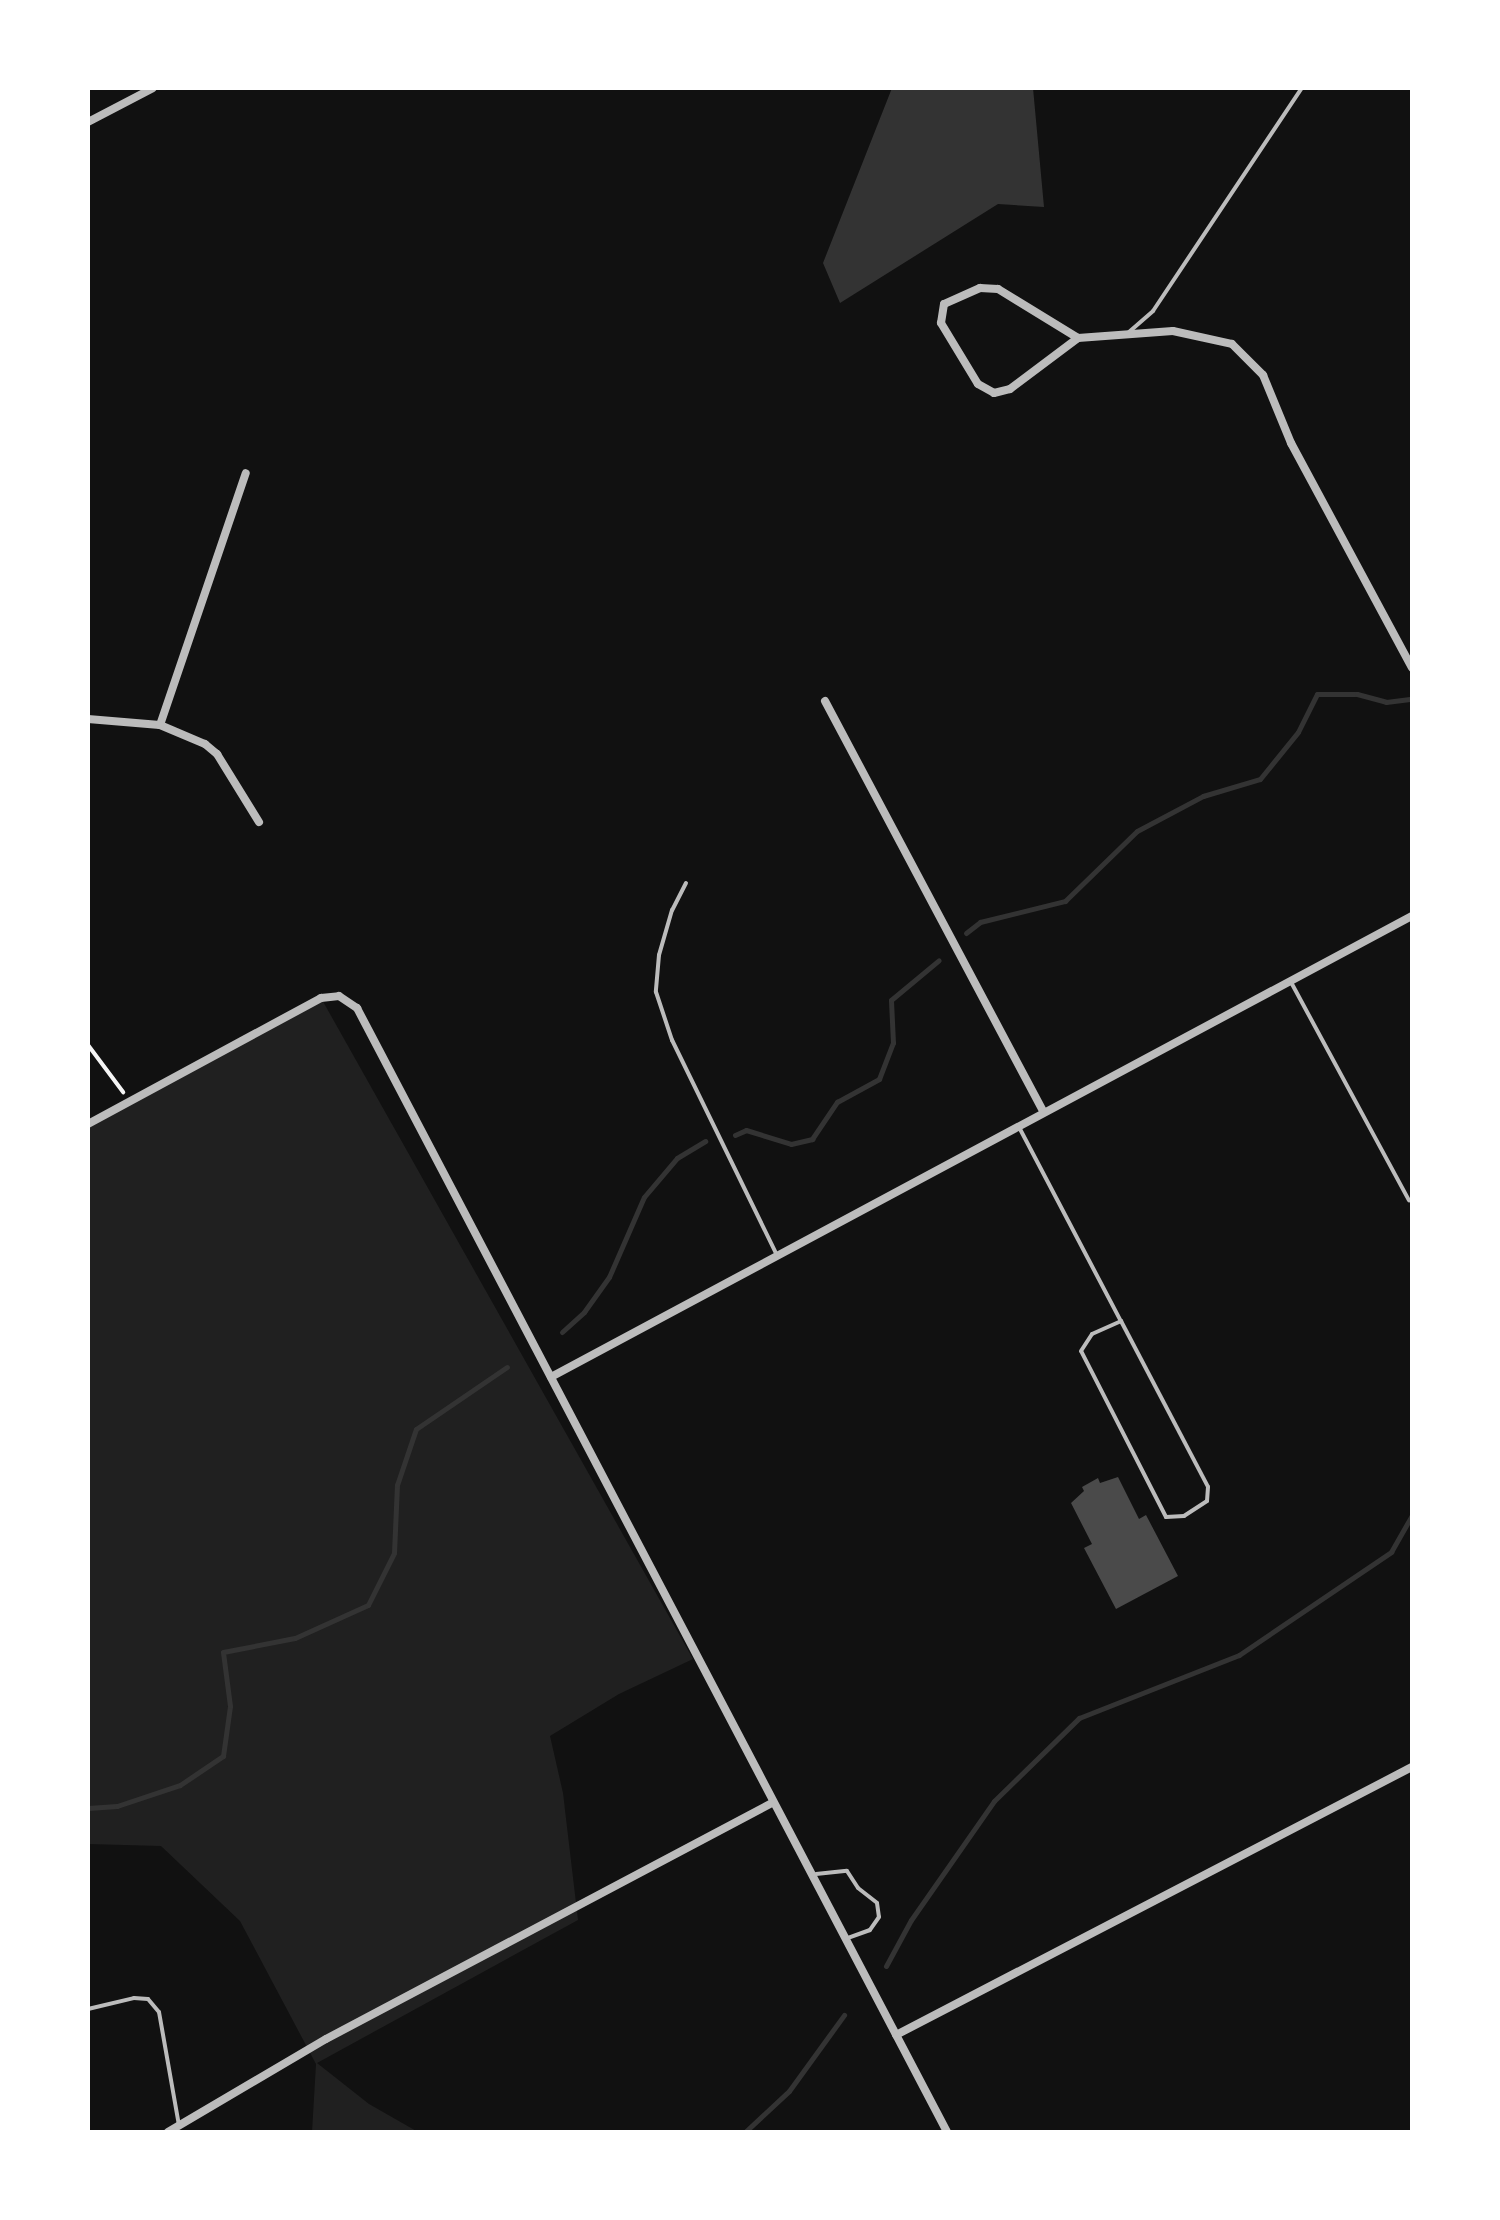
<!DOCTYPE html>
<html>
<head>
<meta charset="utf-8">
<style>
  body { margin:0 }
  #map { position:relative; width:1500px; height:2220px; overflow:hidden; background:#111; font-family:"Space Grotesk",sans-serif }
  div>[style] { position:absolute }
  .green>* { inset:0; background:#202020 }
  .water>* { inset:0; background:#333 }
  .stream>* { height:5px; margin:-2.5px; padding:0 2.5px; transform-origin:2.5px; border-radius:2.5px; background:#333 }
  .building>* { inset:0; background:#4a4a4a }
  .path>* { height:4px; margin:-2px; padding:0 2px; transform-origin:2px; border-radius:2px; background:#f5f5f5 }
  .service>* { height:4px; margin:-2px; padding:0 2px; transform-origin:2px; border-radius:2px; background:#bcbcbc }
  .minor>* { height:8px; margin:-4px; padding:0 4px; transform-origin:4px; border-radius:4px; background:#bcbcbc }
  span { translate:-50% -50%; white-space:nowrap; text-align:center; line-height:1.15; -webkit-text-stroke:8px #fff; paint-order:stroke }
  .frame { position:absolute; inset:0; border:90px solid #fff; pointer-events:none }
</style>
</head>
<body>
<div id="map">
  <div class="green">
    <i style="clip-path:polygon(321px 998px,693px 1659px,619px 1694px,550px 1736px,563px 1793px,578px 1920px,317px 2063px,369px 2104px,418px 2132px,312px 2132px,316px 2064px,240px 1921px,161px 1846px,88px 1844px,88px 1124px)"></i>
  </div>
  <div class="water">
    <i style="clip-path:polygon(892px 88px,1033px 88px,1044px 207px,998px 204px,840px 303px,823px 263px)"></i>
  </div>
  <div class="stream">
    <i style="left:966px;top:933px;width:18px;rotate:-38deg"></i>
    <i style="left:980px;top:922px;width:88px;rotate:-13.9deg"></i>
    <i style="left:1065px;top:901px;width:100px;rotate:-44.2deg"></i>
    <i style="left:1137px;top:831px;width:75px;rotate:-27.9deg"></i>
    <i style="left:1203px;top:796px;width:59px;rotate:-16.6deg"></i>
    <i style="left:1260px;top:779px;width:60px;rotate:-51deg"></i>
    <i style="left:1298px;top:732px;width:42px;rotate:-63.4deg"></i>
    <i style="left:1317px;top:694px;width:40px"></i>
    <i style="left:1357px;top:694px;width:30px;rotate:15deg"></i>
    <i style="left:1386px;top:702px;width:26px;rotate:-7deg"></i>
    <i style="left:735px;top:1135px;width:12px;rotate:-24deg"></i>
    <i style="left:746px;top:1130px;width:47px;rotate:17.3deg"></i>
    <i style="left:791px;top:1144px;width:22px;rotate:-13deg"></i>
    <i style="left:812px;top:1139px;width:45px;rotate:-56deg"></i>
    <i style="left:837px;top:1102px;width:48px;rotate:-28.7deg"></i>
    <i style="left:879px;top:1079px;width:39px;rotate:-69deg"></i>
    <i style="left:893px;top:1043px;width:43px;rotate:-92.7deg"></i>
    <i style="left:891px;top:1000px;width:62px;rotate:-39.8deg"></i>
    <i style="left:562px;top:1332px;width:30px;rotate:-42deg"></i>
    <i style="left:584px;top:1312px;width:43px;rotate:-54.5deg"></i>
    <i style="left:609px;top:1277px;width:87px;rotate:-66.4deg"></i>
    <i style="left:644px;top:1197px;width:51px;rotate:-49.8deg"></i>
    <i style="left:677px;top:1158px;width:33px;rotate:-31deg"></i>
    <i style="left:88px;top:1808px;width:29px;rotate:-4deg"></i>
    <i style="left:117px;top:1806px;width:66px;rotate:-18.4deg"></i>
    <i style="left:180px;top:1785px;width:52px;rotate:-34deg"></i>
    <i style="left:223px;top:1756px;width:50px;rotate:-82deg"></i>
    <i style="left:230px;top:1706px;width:54px;rotate:-97.4deg"></i>
    <i style="left:223px;top:1652px;width:73px;rotate:-11deg"></i>
    <i style="left:295px;top:1638px;width:80px;rotate:-24.3deg"></i>
    <i style="left:368px;top:1605px;width:58px;rotate:-63.4deg"></i>
    <i style="left:394px;top:1553px;width:68px;rotate:-87.5deg"></i>
    <i style="left:397px;top:1485px;width:59px;rotate:-71.3deg"></i>
    <i style="left:416px;top:1429px;width:110px;rotate:-34.3deg"></i>
    <i style="left:886px;top:1966px;width:52px;rotate:-61.5deg"></i>
    <i style="left:911px;top:1920px;width:145px;rotate:-55.1deg"></i>
    <i style="left:994px;top:1801px;width:119px;rotate:-44.3deg"></i>
    <i style="left:1079px;top:1718px;width:172px;rotate:-21.5deg"></i>
    <i style="left:1239px;top:1655px;width:184px;rotate:-34.1deg"></i>
    <i style="left:1391px;top:1552px;width:43px;rotate:-60.4deg"></i>
    <i style="left:745px;top:2132px;width:60px;rotate:-43deg"></i>
    <i style="left:789px;top:2091px;width:94px;rotate:-54.1deg"></i>
  </div>
  <div class="building">
    <i style="clip-path:polygon(1118px 1477px,1139px 1519px,1146px 1515px,1178px 1576px,1116px 1609px,1084px 1548px,1092px 1544px,1071px 1503px,1084px 1491px,1082px 1487px,1098px 1478px,1100px 1483px)"></i>
  </div>
  <div class="path">
    <i style="left:88px;top:1045px;width:59px;rotate:53.3deg"></i>
  </div>
  <div class="service">
    <i style="left:1129px;top:332px;width:32px;rotate:-41deg"></i>
    <i style="left:1153px;top:311px;width:268px;rotate:-56.3deg"></i>
    <i style="left:686px;top:883px;width:30px;rotate:117deg"></i>
    <i style="left:672px;top:910px;width:47px;rotate:106.1deg"></i>
    <i style="left:659px;top:955px;width:37px;rotate:95deg"></i>
    <i style="left:656px;top:992px;width:51px;rotate:71.6deg"></i>
    <i style="left:672px;top:1040px;width:239px;rotate:64deg"></i>
    <i style="left:1292px;top:984px;width:246px;rotate:61.6deg"></i>
    <i style="left:1020px;top:1129px;width:217px;rotate:62.3deg"></i>
    <i style="left:1121px;top:1321px;width:187px;rotate:62.3deg"></i>
    <i style="left:1208px;top:1487px;width:14px;rotate:94deg"></i>
    <i style="left:1207px;top:1501px;width:27px;rotate:147deg"></i>
    <i style="left:1184px;top:1516px;width:18px;rotate:177deg"></i>
    <i style="left:1166px;top:1517px;width:186px;rotate:-117.1deg"></i>
    <i style="left:1081px;top:1351px;width:20px;rotate:-57deg"></i>
    <i style="left:1092px;top:1334px;width:32px;rotate:-24deg"></i>
    <i style="left:816px;top:1874px;width:31px;rotate:-6deg"></i>
    <i style="left:847px;top:1871px;width:20px;rotate:57deg"></i>
    <i style="left:858px;top:1888px;width:24px;rotate:38deg"></i>
    <i style="left:877px;top:1903px;width:14px;rotate:82deg"></i>
    <i style="left:879px;top:1917px;width:16px;rotate:125deg"></i>
    <i style="left:870px;top:1930px;width:27px;rotate:160deg"></i>
    <i style="left:88px;top:2009px;width:47px;rotate:-13.4deg"></i>
    <i style="left:134px;top:1998px;width:14px;rotate:4deg"></i>
    <i style="left:148px;top:1999px;width:17px;rotate:50deg"></i>
    <i style="left:159px;top:2012px;width:116px;rotate:80deg"></i>
  </div>
  <div class="minor">
    <i style="left:88px;top:122px;width:73px;rotate:-27.6deg"></i>
    <i style="left:1078px;top:338px;width:94px;rotate:-148.5deg"></i>
    <i style="left:998px;top:289px;width:18px;rotate:-177deg"></i>
    <i style="left:980px;top:288px;width:39px;rotate:156deg"></i>
    <i style="left:944px;top:304px;width:19px;rotate:99deg"></i>
    <i style="left:941px;top:323px;width:71px;rotate:58.8deg"></i>
    <i style="left:978px;top:384px;width:18px;rotate:29deg"></i>
    <i style="left:994px;top:393px;width:16px;rotate:-14deg"></i>
    <i style="left:1010px;top:389px;width:85px;rotate:-36.9deg"></i>
    <i style="left:1078px;top:338px;width:95px;rotate:-4.2deg"></i>
    <i style="left:1173px;top:331px;width:60px;rotate:12.4deg"></i>
    <i style="left:1232px;top:344px;width:44px;rotate:45deg"></i>
    <i style="left:1263px;top:375px;width:74px;rotate:67.6deg"></i>
    <i style="left:1291px;top:443px;width:255px;rotate:61.7deg"></i>
    <i style="left:825px;top:701px;width:464px;rotate:62deg"></i>
    <i style="left:88px;top:719px;width:72px;rotate:4.8deg"></i>
    <i style="left:160px;top:725px;width:49px;rotate:22.9deg"></i>
    <i style="left:205px;top:744px;width:16px;rotate:40deg"></i>
    <i style="left:217px;top:754px;width:80px;rotate:58.3deg"></i>
    <i style="left:160px;top:725px;width:266px;rotate:-71.2deg"></i>
    <i style="left:88px;top:1124px;width:265px;rotate:-28.4deg"></i>
    <i style="left:321px;top:998px;width:18px;rotate:-6deg"></i>
    <i style="left:339px;top:996px;width:22px;rotate:34deg"></i>
    <i style="left:357px;top:1008px;width:1269px;rotate:62.3deg"></i>
    <i style="left:551px;top:1377px;width:977px;rotate:-28.17deg"></i>
    <i style="left:896px;top:2035px;width:581px;rotate:-27.45deg"></i>
    <i style="left:168px;top:2132px;width:183px;rotate:-30.5deg"></i>
    <i style="left:326px;top:2039px;width:505px;rotate:-27.89deg"></i>
  </div>
  <div class="frame"></div>
</div>
</body>
</html>
